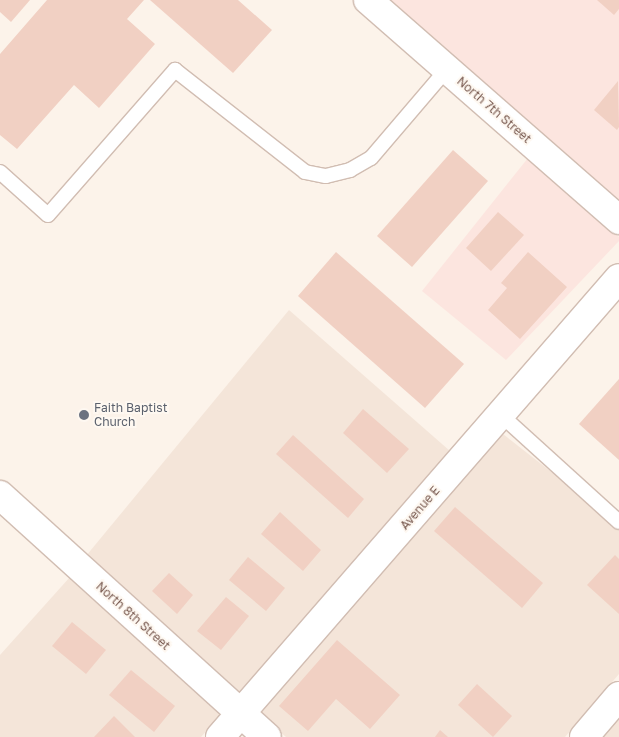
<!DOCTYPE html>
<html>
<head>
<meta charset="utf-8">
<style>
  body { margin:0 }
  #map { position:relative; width:619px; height:737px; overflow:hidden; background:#fcf3ea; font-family:"Golos Text",sans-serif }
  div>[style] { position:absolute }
  .residential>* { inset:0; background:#f4e5d9 }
  .commercial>* { inset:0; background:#fce5df }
  .building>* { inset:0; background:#f1d0c3 }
  .roads { filter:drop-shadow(1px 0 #d1bdb2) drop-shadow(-1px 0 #d1bdb2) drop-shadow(0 1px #d1bdb2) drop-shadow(0 -1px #d1bdb2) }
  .lane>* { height:14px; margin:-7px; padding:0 7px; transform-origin:7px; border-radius:7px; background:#fff }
  .street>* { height:28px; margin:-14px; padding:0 14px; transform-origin:14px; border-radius:14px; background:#fff }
  .secondary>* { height:28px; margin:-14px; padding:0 14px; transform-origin:14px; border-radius:14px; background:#fff }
  .dots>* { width:14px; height:14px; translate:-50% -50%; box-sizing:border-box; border:2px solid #fef8f1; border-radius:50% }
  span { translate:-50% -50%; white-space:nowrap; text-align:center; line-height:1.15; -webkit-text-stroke:4px #fef8f1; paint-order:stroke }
  .street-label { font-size:12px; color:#77584e }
  .worship-label { font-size:12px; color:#5b616d }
  .left { translate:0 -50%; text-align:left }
</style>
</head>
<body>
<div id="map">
  <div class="residential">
    <i style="clip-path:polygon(289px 310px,450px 451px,238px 694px,86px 556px)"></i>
    <i style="clip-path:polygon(503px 434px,619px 525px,619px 674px,565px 737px,286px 737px,260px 714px)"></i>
    <i style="clip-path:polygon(70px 577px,221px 714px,201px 737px,0 737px,0 655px)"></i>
    <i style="clip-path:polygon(619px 718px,619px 737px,603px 737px)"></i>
  </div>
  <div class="commercial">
    <i style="clip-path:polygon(388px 0,619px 0,619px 203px)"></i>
    <i style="clip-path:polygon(528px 158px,619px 237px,619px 241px,506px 360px,422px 291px)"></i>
  </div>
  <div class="building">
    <i style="clip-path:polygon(0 0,30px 0,11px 22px,0 12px)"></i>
    <i style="clip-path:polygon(47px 0,144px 0,127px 19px,155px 44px,99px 108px,74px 85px,17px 149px,0 135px,0 54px)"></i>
    <i style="clip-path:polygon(150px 0,238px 0,272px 30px,233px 73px)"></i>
    <i style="clip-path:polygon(597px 0,619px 0,619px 9px,614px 15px)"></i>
    <i style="clip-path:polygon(618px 81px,619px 127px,617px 130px,594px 110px)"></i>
    <i style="clip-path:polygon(453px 150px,488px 181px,412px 267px,377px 236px)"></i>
    <i style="clip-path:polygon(498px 212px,524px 235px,491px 271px,466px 248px)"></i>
    <i style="clip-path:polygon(336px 252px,464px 364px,425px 408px,298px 296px)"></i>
    <i style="clip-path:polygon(528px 252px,567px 287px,520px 339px,488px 310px,507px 288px,501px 283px)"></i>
    <i style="clip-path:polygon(619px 379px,619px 460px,579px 424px)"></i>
    <i style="clip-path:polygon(363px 409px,409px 449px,387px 473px,343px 433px)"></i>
    <i style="clip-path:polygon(293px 435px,364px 499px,348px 518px,276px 454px)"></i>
    <i style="clip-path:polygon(455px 507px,543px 583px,522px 608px,434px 531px)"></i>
    <i style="clip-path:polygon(280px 512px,321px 550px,303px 571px,261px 534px)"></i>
    <i style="clip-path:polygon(615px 555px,619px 559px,619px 614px,587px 585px)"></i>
    <i style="clip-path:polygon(248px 557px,285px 588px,266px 611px,229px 580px)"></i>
    <i style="clip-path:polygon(169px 573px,193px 595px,177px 614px,152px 591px)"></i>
    <i style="clip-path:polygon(226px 597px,249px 616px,221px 650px,197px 631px)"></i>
    <i style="clip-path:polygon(72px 622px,106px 650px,86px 674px,52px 646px)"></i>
    <i style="clip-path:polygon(337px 640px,400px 695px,370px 729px,336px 699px,308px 731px,279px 706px)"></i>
    <i style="clip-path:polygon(131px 670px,175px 706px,154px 732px,109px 695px)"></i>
    <i style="clip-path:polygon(477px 684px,512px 716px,493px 737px,458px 705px)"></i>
    <i style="clip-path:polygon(114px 716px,135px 737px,94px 737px)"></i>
    <i style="clip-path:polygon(440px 730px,448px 737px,435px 737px)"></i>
  </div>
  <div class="roads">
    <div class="lane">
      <i style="left:0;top:172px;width:64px;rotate:41.9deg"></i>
      <i style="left:48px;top:215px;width:193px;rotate:-48.8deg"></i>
      <i style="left:175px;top:70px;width:165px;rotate:38.1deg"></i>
      <i style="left:305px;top:172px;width:21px;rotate:11deg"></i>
      <i style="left:326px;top:176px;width:25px;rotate:-14deg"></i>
      <i style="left:350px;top:170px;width:24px;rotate:-30deg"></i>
      <i style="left:371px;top:158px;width:117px;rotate:-49.5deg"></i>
      <i style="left:501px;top:415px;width:159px;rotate:42.2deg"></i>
    </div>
    <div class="street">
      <i style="left:0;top:495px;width:360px;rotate:42.2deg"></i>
      <i style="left:220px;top:737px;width:608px;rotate:-49deg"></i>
      <i style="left:584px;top:737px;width:54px;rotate:-49.5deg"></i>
    </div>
    <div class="secondary">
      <i style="left:368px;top:0;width:334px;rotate:41.2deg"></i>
    </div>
  </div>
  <div class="dots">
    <i style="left:84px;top:415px;background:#6b7280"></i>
  </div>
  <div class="street-label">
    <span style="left:494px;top:110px;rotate:41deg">North 7th Street</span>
    <span style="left:420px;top:508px;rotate:-49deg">Avenue E</span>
    <span style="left:133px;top:616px;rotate:42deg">North 8th Street</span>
  </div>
  <div class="worship-label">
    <span class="left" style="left:94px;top:415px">Faith Baptist<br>Church</span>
  </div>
</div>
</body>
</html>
